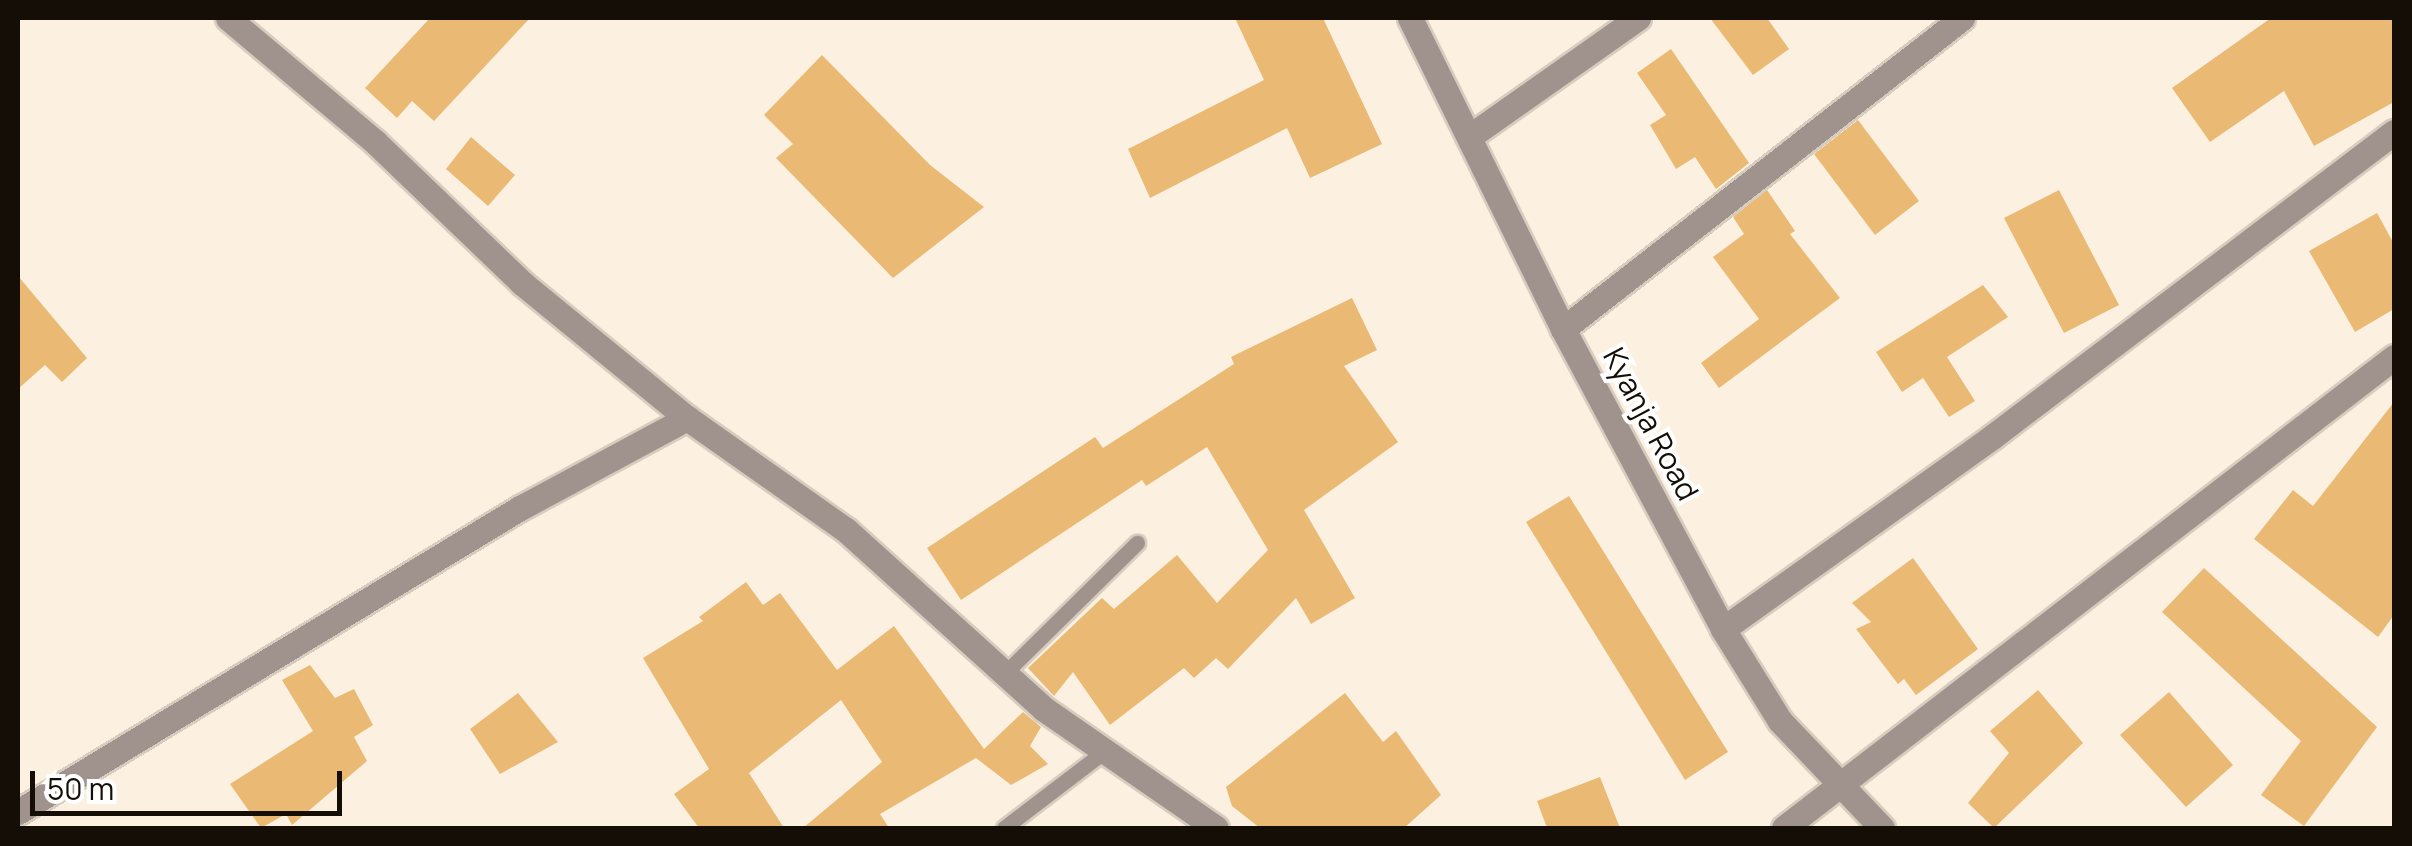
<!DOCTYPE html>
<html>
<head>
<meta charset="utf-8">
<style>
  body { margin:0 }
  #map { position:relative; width:2412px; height:846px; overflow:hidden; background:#fcf1e1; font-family:Manrope,sans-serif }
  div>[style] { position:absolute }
  .building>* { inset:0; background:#eab974 }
  .roads { filter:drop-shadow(2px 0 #d7cdbe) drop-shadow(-2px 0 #d7cdbe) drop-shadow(0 2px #d7cdbe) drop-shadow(0 -2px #d7cdbe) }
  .lane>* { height:15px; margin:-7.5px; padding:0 7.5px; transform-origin:7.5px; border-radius:7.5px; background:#a0938e }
  .street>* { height:25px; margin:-12.5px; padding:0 12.5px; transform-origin:12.5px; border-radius:12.5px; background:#a0938e }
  span { translate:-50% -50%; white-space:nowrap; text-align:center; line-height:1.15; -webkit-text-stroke:8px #fff; paint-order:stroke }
  .street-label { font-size:30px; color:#140e06 }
  .frame { position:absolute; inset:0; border:20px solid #140e06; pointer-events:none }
  .scale { position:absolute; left:30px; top:771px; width:312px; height:45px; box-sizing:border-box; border:5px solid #140e06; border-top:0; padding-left:12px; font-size:30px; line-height:35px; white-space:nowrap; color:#140e06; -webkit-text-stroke:8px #fff; paint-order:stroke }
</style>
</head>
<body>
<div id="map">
  <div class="building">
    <i style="clip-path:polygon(430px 18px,530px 18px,434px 121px,412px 101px,397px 118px,365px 88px)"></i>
    <i style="clip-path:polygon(1235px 18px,1323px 18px,1382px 144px,1310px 178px,1287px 128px,1150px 198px,1128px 149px,1264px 80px)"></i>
    <i style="clip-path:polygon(1710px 18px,1767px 18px,1789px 49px,1753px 75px)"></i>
    <i style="clip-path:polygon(2271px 18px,2394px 18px,2394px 102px,2314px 146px,2284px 91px,2210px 142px,2172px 88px)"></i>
    <i style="clip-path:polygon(1671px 49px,1749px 163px,1716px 189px,1695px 157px,1676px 169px,1650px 125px,1666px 115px,1637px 73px)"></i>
    <i style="clip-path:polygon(822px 55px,930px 165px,984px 207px,893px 278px,776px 158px,793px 144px,764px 115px)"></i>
    <i style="clip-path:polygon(1858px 120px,1919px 201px,1875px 235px,1814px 154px)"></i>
    <i style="clip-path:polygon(471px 137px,515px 175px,488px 206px,446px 169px)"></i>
    <i style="clip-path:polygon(1767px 190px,1795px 231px,1790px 234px,1840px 298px,1719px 388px,1701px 363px,1759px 319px,1713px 257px,1744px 234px,1733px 217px)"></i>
    <i style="clip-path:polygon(2059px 190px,2119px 305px,2064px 333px,2004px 218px)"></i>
    <i style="clip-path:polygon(2377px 213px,2394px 244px,2394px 309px,2355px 332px,2309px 251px)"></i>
    <i style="clip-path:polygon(18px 276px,87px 358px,62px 382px,45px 365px,18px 389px)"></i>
    <i style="clip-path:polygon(1983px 285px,2008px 317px,1947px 357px,1975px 401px,1949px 417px,1923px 378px,1902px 392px,1876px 352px)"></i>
    <i style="clip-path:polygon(1352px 298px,1377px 350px,1344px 366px,1398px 442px,1304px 510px,1355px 598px,1311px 624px,1296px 598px,1228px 669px,1216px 658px,1194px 678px,1184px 668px,1110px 725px,1073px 672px,1054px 696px,1028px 668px,1102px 598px,1114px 609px,1177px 555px,1217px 603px,1268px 550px,1207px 447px,1146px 486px,1142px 480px,961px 600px,927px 548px,1095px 437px,1103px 448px,1234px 364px,1231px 357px)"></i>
    <i style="clip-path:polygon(2394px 402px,2394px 615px,2378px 637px,2254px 539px,2293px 490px,2313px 506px)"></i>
    <i style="clip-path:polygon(1569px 496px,1728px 752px,1685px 780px,1526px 522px)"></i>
    <i style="clip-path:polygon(1913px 558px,1978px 649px,1916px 695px,1904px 679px,1898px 684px,1856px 629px,1871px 622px,1852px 603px)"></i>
    <i style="clip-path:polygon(2204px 568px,2377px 727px,2304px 826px,2261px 795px,2301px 741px,2162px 612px)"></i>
    <i style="clip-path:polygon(746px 582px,763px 605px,780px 593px,837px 670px,894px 626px,984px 749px,1023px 712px,1041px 727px,1030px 746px,1048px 764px,1011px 785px,976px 758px,880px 814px,889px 828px,803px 828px,882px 762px,841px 700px,749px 773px,784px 828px,699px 828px,674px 794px,709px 769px,643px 658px,703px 621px,699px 617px)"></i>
    <i style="clip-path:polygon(310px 665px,335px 698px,354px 689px,373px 725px,354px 737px,367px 761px,292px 825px,286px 814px,261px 828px,230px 784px,313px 731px,282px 680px)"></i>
    <i style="clip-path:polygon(2038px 690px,2083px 743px,1994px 828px,1968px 803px,2009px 753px,1990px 731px)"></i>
    <i style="clip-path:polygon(2169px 692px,2233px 765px,2186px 807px,2120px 735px)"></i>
    <i style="clip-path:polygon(518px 693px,558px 742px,500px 774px,470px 729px)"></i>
    <i style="clip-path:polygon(1345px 693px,1383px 742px,1396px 731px,1441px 795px,1404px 828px,1260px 828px,1232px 806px,1226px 787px)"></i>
    <i style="clip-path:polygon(1600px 777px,1620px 828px,1547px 828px,1537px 801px)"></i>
  </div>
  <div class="roads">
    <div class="lane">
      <i style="left:1004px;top:674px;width:187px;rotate:-44.6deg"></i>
      <i style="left:1004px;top:828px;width:123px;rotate:-37.4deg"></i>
    </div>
    <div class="street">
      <i style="left:228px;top:18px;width:192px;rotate:40.1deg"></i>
      <i style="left:375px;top:142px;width:204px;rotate:43.8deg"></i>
      <i style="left:522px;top:283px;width:213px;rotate:39.3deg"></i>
      <i style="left:687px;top:418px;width:194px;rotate:35.2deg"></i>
      <i style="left:846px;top:530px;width:267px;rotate:42.1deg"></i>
      <i style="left:1044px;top:709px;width:209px;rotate:34.7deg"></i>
      <i style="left:1410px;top:18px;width:347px;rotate:63.8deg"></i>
      <i style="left:1563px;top:329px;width:340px;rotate:61.9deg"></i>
      <i style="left:1723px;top:629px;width:108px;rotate:58.2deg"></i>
      <i style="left:1780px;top:721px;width:148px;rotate:46.4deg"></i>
      <i style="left:1469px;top:137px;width:207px;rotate:-35.2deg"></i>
      <i style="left:1563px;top:329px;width:506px;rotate:-37.93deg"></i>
      <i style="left:1723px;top:629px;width:330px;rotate:-35.5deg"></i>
      <i style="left:1992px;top:437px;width:505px;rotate:-37.19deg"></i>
      <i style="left:18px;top:812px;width:587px;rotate:-31.2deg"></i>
      <i style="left:520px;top:508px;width:190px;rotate:-28.3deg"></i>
      <i style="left:1784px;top:828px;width:771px;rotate:-37.67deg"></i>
    </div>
  </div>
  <div class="street-label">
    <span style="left:1651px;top:424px;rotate:62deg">Kyanja Road</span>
  </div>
  <div class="frame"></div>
  <div class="scale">50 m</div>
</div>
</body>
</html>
